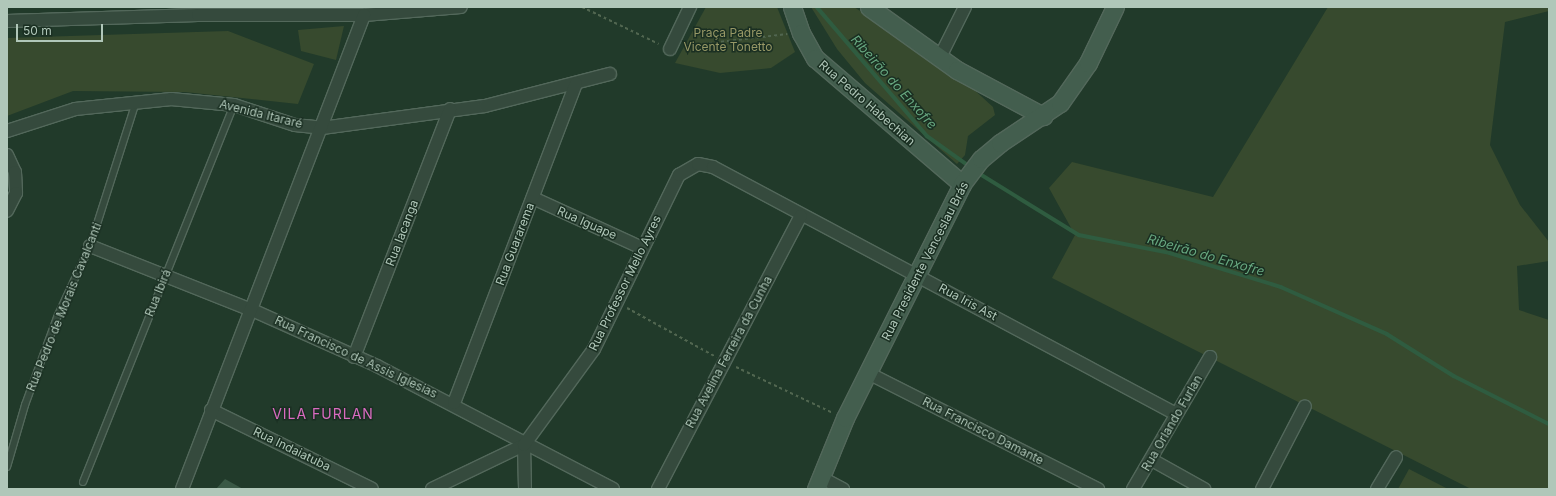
<!DOCTYPE html>
<html>
<head>
<meta charset="utf-8">
<style>
  body { margin:0 }
  #map { position:relative; width:1556px; height:496px; overflow:hidden; background:#213a2a; font-family:Inter,sans-serif }
  div>[style] { position:absolute }
  .green>* { inset:0; background:#374a2e }
  .stream>* { height:3.5px; margin:-1.75px; padding:0 1.75px; transform-origin:1.75px; border-radius:1.75px; background:#2f5c40 }
  .building>* { inset:0; background:#3a5845 }
  .path>* { height:2px; margin-top:-1px; transform-origin:0; background:repeating-linear-gradient(90deg,#516650 0 3px,transparent 0 6px) }
  .roads { filter:drop-shadow(1px 0 #53685b) drop-shadow(-1px 0 #53685b) drop-shadow(0 1px #53685b) drop-shadow(0 -1px #53685b) }
  .lane>* { height:6px; margin:-3px; padding:0 3px; transform-origin:3px; border-radius:3px; background:#354a3d }
  .street>* { height:12px; margin:-6px; padding:0 6px; transform-origin:6px; border-radius:6px; background:#354a3d }
  .secondary>* { height:17px; margin:-8.5px; padding:0 8.5px; transform-origin:8.5px; border-radius:8.5px; background:#435e4e }
  span { translate:-50% -50%; white-space:nowrap; text-align:center; line-height:1.15; -webkit-text-stroke:3px #1a2f22; paint-order:stroke }
  .park-label { font-size:12px; color:#979866 }
  .street-label { font-size:12px; color:#b0c7b9 }
  .water-label { font-size:13px; color:#67a77f; font-style:italic }
  .quarter-label { font-size:14px; color:#da6bc1; letter-spacing:1px }
  .frame { position:absolute; inset:0; border:8px solid #b0c7b9; pointer-events:none }
  .scale { position:absolute; left:16px; top:24px; width:87px; height:18px; box-sizing:border-box; border:2px solid #b0c7b9; border-top:0; padding-left:5px; font-size:12px; line-height:14px; white-space:nowrap; color:#b0c7b9; -webkit-text-stroke:3px #1a2f22; paint-order:stroke }
</style>
</head>
<body>
<div id="map">
  <div class="green">
    <i style="clip-path:polygon(706px 7px,777px 7px,795px 52px,771px 68px,720px 73px,675px 63px)"></i>
    <i style="clip-path:polygon(811px 7px,854px 7px,959px 76px,993px 107px,995px 115px,968px 136px,965px 155px,957px 164px,865px 83px,837px 49px)"></i>
    <i style="clip-path:polygon(1328px 7px,1549px 7px,1549px 11px,1505px 22px,1490px 145px,1520px 205px,1549px 242px,1549px 261px,1517px 266px,1519px 310px,1549px 320px,1549px 489px,1471px 489px,1052px 278px,1075px 235px,1049px 188px,1072px 162px,1213px 197px)"></i>
    <i style="clip-path:polygon(344px 26px,336px 60px,301px 51px,298px 30px)"></i>
    <i style="clip-path:polygon(228px 31px,314px 64px,298px 104px,185px 92px,73px 91px,7px 116px,7px 38px)"></i>
    <i style="clip-path:polygon(1409px 469px,1448px 489px,1398px 489px)"></i>
  </div>
  <div class="stream">
    <i style="left:817px;top:7px;width:170px;rotate:49.5deg"></i>
    <i style="left:927px;top:136px;width:52px;rotate:35.5deg"></i>
    <i style="left:977px;top:172px;width:120px;rotate:31.7deg"></i>
    <i style="left:1079px;top:235px;width:93px;rotate:11.2deg"></i>
    <i style="left:1170px;top:253px;width:116px;rotate:17deg"></i>
    <i style="left:1281px;top:287px;width:116px;rotate:23.9deg"></i>
    <i style="left:1387px;top:334px;width:79px;rotate:32.1deg"></i>
    <i style="left:1454px;top:376px;width:106px;rotate:26.8deg"></i>
  </div>
  <div class="building">
    <i style="clip-path:polygon(225px 479px,243px 489px,216px 489px)"></i>
  </div>
  <div class="path">
    <i style="left:582px;top:7px;width:85px;rotate:25.7deg"></i>
    <i style="left:685px;top:46px;width:103px;rotate:-6.7deg"></i>
    <i style="left:627px;top:308px;width:102px;rotate:28.8deg"></i>
    <i style="left:736px;top:367px;width:107px;rotate:25.4deg"></i>
  </div>
  <div class="roads">
    <div class="lane">
      <i style="left:7px;top:467px;width:65px;rotate:-73.8deg"></i>
      <i style="left:25px;top:405px;width:96px;rotate:-69.9deg"></i>
      <i style="left:58px;top:315px;width:76px;rotate:-65.1deg"></i>
      <i style="left:90px;top:246px;width:151px;rotate:-72.3deg"></i>
      <i style="left:83px;top:482px;width:406px;rotate:-68.2deg"></i>
    </div>
    <div class="street">
      <i style="left:7px;top:21px;width:191px;rotate:-1.8deg"></i>
      <i style="left:198px;top:15px;width:166px"></i>
      <i style="left:364px;top:15px;width:97px;rotate:-4.7deg"></i>
      <i style="left:670px;top:49px;width:47px;rotate:-64.5deg"></i>
      <i style="left:940px;top:57px;width:56px;rotate:-63.4deg"></i>
      <i style="left:7px;top:131px;width:71px;rotate:-17.9deg"></i>
      <i style="left:75px;top:109px;width:97px;rotate:-5.9deg"></i>
      <i style="left:171px;top:99px;width:63px;rotate:5.4deg"></i>
      <i style="left:234px;top:105px;width:64px;rotate:18.2deg"></i>
      <i style="left:295px;top:125px;width:27px;rotate:6deg"></i>
      <i style="left:322px;top:128px;width:164px;rotate:-7.7deg"></i>
      <i style="left:485px;top:106px;width:129px;rotate:-14.4deg"></i>
      <i style="left:7px;top:155px;width:19px;rotate:65deg"></i>
      <i style="left:15px;top:172px;width:21px;rotate:87deg"></i>
      <i style="left:16px;top:193px;width:20px;rotate:117deg"></i>
      <i style="left:533px;top:198px;width:120px;rotate:24.6deg"></i>
      <i style="left:90px;top:246px;width:174px;rotate:21.6deg"></i>
      <i style="left:252px;top:310px;width:137px;rotate:24.1deg"></i>
      <i style="left:377px;top:366px;width:266px;rotate:27.5deg"></i>
      <i style="left:354px;top:357px;width:266px;rotate:-68.8deg"></i>
      <i style="left:868px;top:373px;width:258px;rotate:26.8deg"></i>
      <i style="left:454px;top:403px;width:342px;rotate:-69.1deg"></i>
      <i style="left:211px;top:410px;width:179px;rotate:26.1deg"></i>
      <i style="left:1152px;top:460px;width:60px;rotate:29.1deg"></i>
      <i style="left:822px;top:478px;width:24px;rotate:28deg"></i>
      <i style="left:182px;top:489px;width:508px;rotate:-68.99deg"></i>
      <i style="left:432px;top:489px;width:102px;rotate:-25.6deg"></i>
      <i style="left:525px;top:489px;width:44px;rotate:-91.3deg"></i>
      <i style="left:524px;top:445px;width:119px;rotate:-53.9deg"></i>
      <i style="left:594px;top:349px;width:194px;rotate:-64deg"></i>
      <i style="left:679px;top:175px;width:22px;rotate:-30deg"></i>
      <i style="left:698px;top:164px;width:15px;rotate:11deg"></i>
      <i style="left:713px;top:167px;width:525px;rotate:28.08deg"></i>
      <i style="left:658px;top:489px;width:308px;rotate:-62.4deg"></i>
      <i style="left:1133px;top:489px;width:153px;rotate:-59.7deg"></i>
      <i style="left:1262px;top:489px;width:93px;rotate:-62.6deg"></i>
      <i style="left:1377px;top:489px;width:37px;rotate:-59deg"></i>
    </div>
    <div class="secondary">
      <i style="left:792px;top:7px;width:28px;rotate:71deg"></i>
      <i style="left:801px;top:33px;width:29px;rotate:61deg"></i>
      <i style="left:815px;top:58px;width:194px;rotate:40.6deg"></i>
      <i style="left:869px;top:7px;width:108px;rotate:35.6deg"></i>
      <i style="left:957px;top:70px;width:98px;rotate:28.1deg"></i>
      <i style="left:816px;top:489px;width:77px;rotate:-67.8deg"></i>
      <i style="left:845px;top:418px;width:262px;rotate:-63.4deg"></i>
      <i style="left:962px;top:184px;width:31px;rotate:-53deg"></i>
      <i style="left:981px;top:159px;width:25px;rotate:-40deg"></i>
      <i style="left:1000px;top:143px;width:72px;rotate:-33.7deg"></i>
      <i style="left:1060px;top:103px;width:49px;rotate:-55deg"></i>
      <i style="left:1088px;top:63px;width:62px;rotate:-64.3deg"></i>
    </div>
  </div>
  <div class="park-label">
    <span style="left:728px;top:40px">Praça Padre<br>Vicente Tonetto</span>
  </div>
  <div class="street-label">
    <span style="left:867px;top:103px;rotate:41deg">Rua Pedro Habechian</span>
    <span style="left:261px;top:114px;rotate:14deg">Avenida Itararé</span>
    <span style="left:587px;top:223px;rotate:24deg">Rua Iguape</span>
    <span style="left:402px;top:233px;rotate:-69deg">Rua Iacanga</span>
    <span style="left:515px;top:244px;rotate:-69deg">Rua Guararema</span>
    <span style="left:925px;top:261px;rotate:-63deg">Rua Presidente Venceslau Brás</span>
    <span style="left:625px;top:283px;rotate:-64deg">Rua Professor Mello Ayres</span>
    <span style="left:158px;top:293px;rotate:-68deg">Rua Ibirá</span>
    <span style="left:968px;top:302px;rotate:28deg">Rua Iris Ast</span>
    <span style="left:64px;top:307px;rotate:-68deg">Rua Pedro de Morais Cavalcanti</span>
    <span style="left:729px;top:352px;rotate:-62deg">Rua Avelina Ferreira da Cunha</span>
    <span style="left:356px;top:357px;rotate:25deg">Rua Francisco de Assis Iglesias</span>
    <span style="left:1172px;top:423px;rotate:-60deg">Rua Orlando Furlan</span>
    <span style="left:983px;top:431px;rotate:27deg">Rua Francisco Damante</span>
    <span style="left:292px;top:449px;rotate:26deg">Rua Indaiatuba</span>
  </div>
  <div class="water-label">
    <span style="left:894px;top:82px;rotate:48deg">Ribeirão do Enxofre</span>
    <span style="left:1206px;top:255px;rotate:16deg">Ribeirão do Enxofre</span>
  </div>
  <div class="quarter-label">
    <span style="left:323px;top:414px">VILA FURLAN</span>
  </div>
  <div class="frame"></div>
  <div class="scale">50 m</div>
</div>
</body>
</html>
